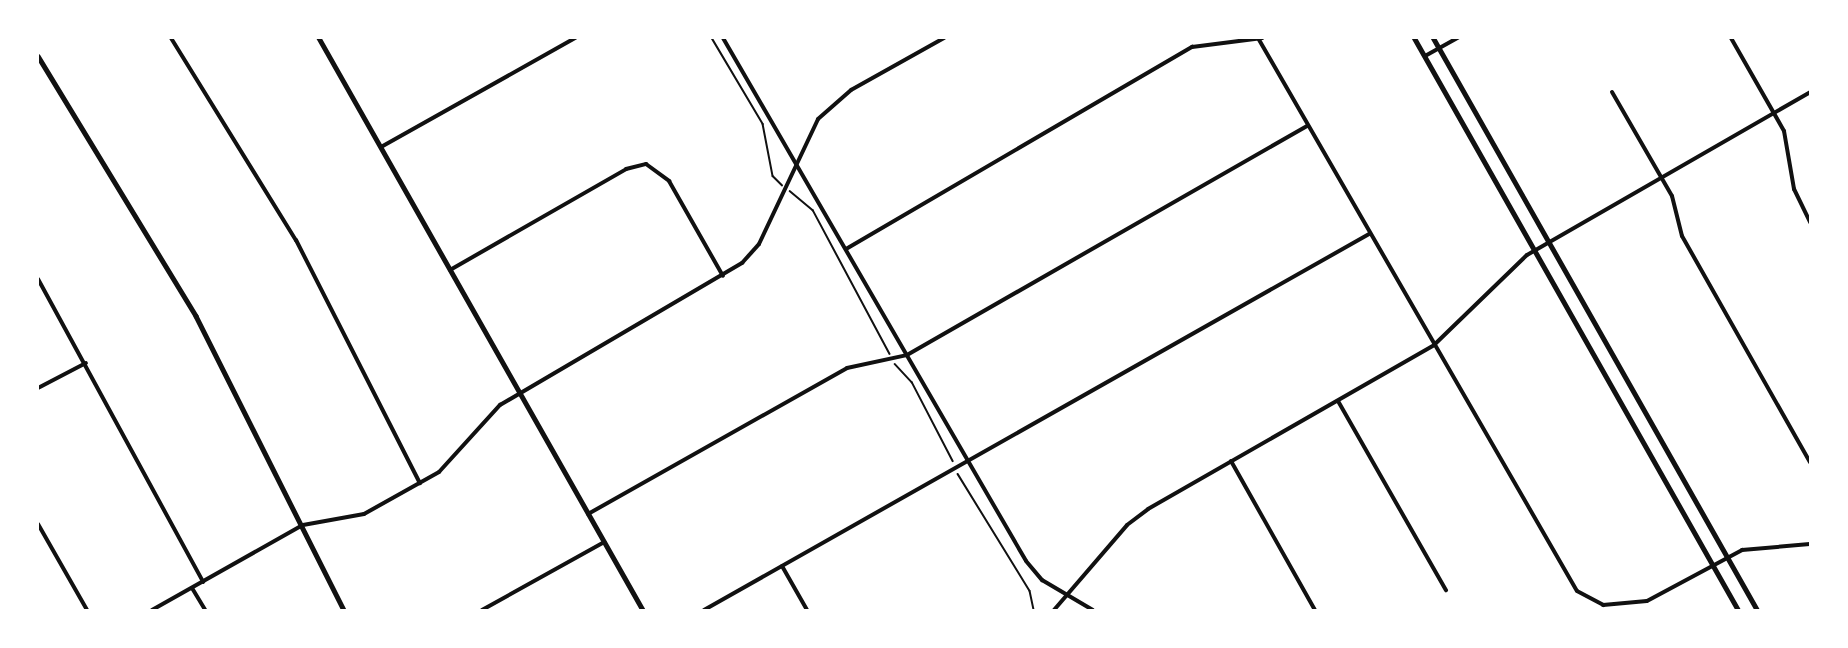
<!DOCTYPE html>
<html>
<head>
<meta charset="utf-8">
<style>
  body { margin:0 }
  #map { position:relative; width:1848px; height:648px; overflow:hidden; background:#fff; font-family:"Golos Text",sans-serif }
  div>[style] { position:absolute }
  .path>* { height:1.5px; margin:-0.75px; padding:0 0.75px; transform-origin:0.75px; border-radius:0.75px; background:#111 }
  .minor>* { height:4px; margin:-2px; padding:0 2px; transform-origin:2px; border-radius:2px; background:#111 }
  .tertiary>* { height:4.5px; margin:-2.25px; padding:0 2.25px; transform-origin:2.25px; border-radius:2.25px; background:#111 }
  .secondary>* { height:5px; margin:-2.5px; padding:0 2.5px; transform-origin:2.5px; border-radius:2.5px; background:#111 }
  span { translate:-50% -50%; white-space:nowrap; text-align:center; line-height:1.15; -webkit-text-stroke:6px #fff; paint-order:stroke }
  .frame { position:absolute; inset:0; border:39px solid #fff; pointer-events:none }
</style>
</head>
<body>
<div id="map">
  <div class="path">
    <i style="left:712px;top:38px;width:100px;rotate:59.3deg"></i>
    <i style="left:763px;top:124px;width:53px;rotate:79.1deg"></i>
    <i style="left:773px;top:176px;width:13px;rotate:45deg"></i>
    <i style="left:790px;top:191px;width:30px;rotate:40deg"></i>
    <i style="left:813px;top:210px;width:163px;rotate:61.9deg"></i>
    <i style="left:895px;top:364px;width:25px;rotate:47deg"></i>
    <i style="left:912px;top:382px;width:89px;rotate:62.6deg"></i>
    <i style="left:958px;top:474px;width:137px;rotate:58.4deg"></i>
    <i style="left:1030px;top:591px;width:19px;rotate:78deg"></i>
  </div>
  <div class="minor">
    <i style="left:171px;top:38px;width:238px;rotate:58.3deg"></i>
    <i style="left:296px;top:240px;width:273px;rotate:63deg"></i>
    <i style="left:723px;top:38px;width:604px;rotate:59.91deg"></i>
    <i style="left:1026px;top:561px;width:25px;rotate:50deg"></i>
    <i style="left:1042px;top:580px;width:59px;rotate:30.5deg"></i>
    <i style="left:1258px;top:38px;width:638px;rotate:60.02deg"></i>
    <i style="left:1577px;top:591px;width:30px;rotate:28deg"></i>
    <i style="left:1603px;top:605px;width:44px;rotate:-5.2deg"></i>
    <i style="left:1647px;top:601px;width:108px;rotate:-28.2deg"></i>
    <i style="left:1742px;top:550px;width:68px;rotate:-5deg"></i>
    <i style="left:1731px;top:38px;width:107px;rotate:60.3deg"></i>
    <i style="left:1784px;top:131px;width:59px;rotate:80.2deg"></i>
    <i style="left:1794px;top:189px;width:37px;rotate:64deg"></i>
    <i style="left:1425px;top:56px;width:38px;rotate:-29deg"></i>
    <i style="left:1612px;top:92px;width:120px;rotate:60deg"></i>
    <i style="left:1672px;top:196px;width:41px;rotate:76deg"></i>
    <i style="left:1682px;top:236px;width:260px;rotate:60.5deg"></i>
    <i style="left:381px;top:147px;width:223px;rotate:-29.3deg"></i>
    <i style="left:846px;top:249px;width:401px;rotate:-30.3deg"></i>
    <i style="left:1192px;top:47px;width:71px;rotate:-7.3deg"></i>
    <i style="left:450px;top:270px;width:203px;rotate:-29.8deg"></i>
    <i style="left:626px;top:169px;width:21px;rotate:-14deg"></i>
    <i style="left:646px;top:164px;width:29px;rotate:36deg"></i>
    <i style="left:669px;top:181px;width:109px;rotate:60.4deg"></i>
    <i style="left:38px;top:279px;width:345px;rotate:61.4deg"></i>
    <i style="left:38px;top:388px;width:54px;rotate:-27.5deg"></i>
    <i style="left:1338px;top:401px;width:218px;rotate:60.3deg"></i>
    <i style="left:1231px;top:461px;width:171px;rotate:60.6deg"></i>
    <i style="left:588px;top:514px;width:297px;rotate:-29.4deg"></i>
    <i style="left:847px;top:368px;width:61px;rotate:-12.2deg"></i>
    <i style="left:907px;top:355px;width:461px;rotate:-29.8deg"></i>
    <i style="left:38px;top:524px;width:99px;rotate:60.3deg"></i>
    <i style="left:782px;top:566px;width:51px;rotate:60.4deg"></i>
    <i style="left:192px;top:588px;width:26px;rotate:59deg"></i>
    <i style="left:152px;top:610px;width:173px;rotate:-29.4deg"></i>
    <i style="left:303px;top:525px;width:62px;rotate:-10.2deg"></i>
    <i style="left:364px;top:514px;width:86px;rotate:-29.2deg"></i>
    <i style="left:439px;top:472px;width:91px;rotate:-47.7deg"></i>
    <i style="left:500px;top:405px;width:281px;rotate:-30.4deg"></i>
    <i style="left:742px;top:263px;width:25px;rotate:-48deg"></i>
    <i style="left:759px;top:244px;width:138px;rotate:-64.7deg"></i>
    <i style="left:818px;top:119px;width:44px;rotate:-41.3deg"></i>
    <i style="left:851px;top:90px;width:107px;rotate:-29.2deg"></i>
    <i style="left:482px;top:610px;width:140px;rotate:-29.1deg"></i>
    <i style="left:704px;top:610px;width:764px;rotate:-29.48deg"></i>
    <i style="left:1054px;top:610px;width:112px;rotate:-49.3deg"></i>
    <i style="left:1127px;top:525px;width:26px;rotate:-37deg"></i>
    <i style="left:1148px;top:509px;width:330px;rotate:-29.8deg"></i>
    <i style="left:1434px;top:345px;width:129px;rotate:-44.1deg"></i>
    <i style="left:1527px;top:255px;width:327px;rotate:-29.9deg"></i>
  </div>
  <div class="tertiary">
    <i style="left:319px;top:38px;width:657px;rotate:60.47deg"></i>
    <i style="left:38px;top:56px;width:304px;rotate:58.7deg"></i>
    <i style="left:196px;top:316px;width:329px;rotate:63.3deg"></i>
  </div>
  <div class="secondary">
    <i style="left:1414px;top:38px;width:657px;rotate:60.47deg"></i>
    <i style="left:1433px;top:38px;width:657px;rotate:60.47deg"></i>
  </div>
  <div class="frame"></div>
</div>
</body>
</html>
